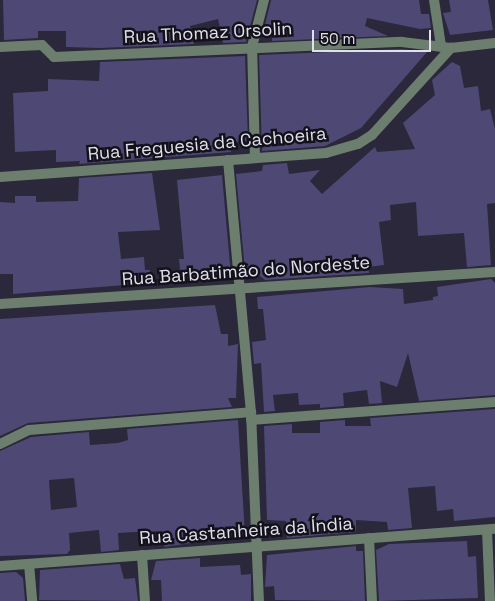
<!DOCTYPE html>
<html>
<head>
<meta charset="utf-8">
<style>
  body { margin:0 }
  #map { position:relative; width:495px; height:601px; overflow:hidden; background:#2a283a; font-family:"Space Grotesk",sans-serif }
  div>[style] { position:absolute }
  .building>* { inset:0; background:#4e4874 }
  .minor>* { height:10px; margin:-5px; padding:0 5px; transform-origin:5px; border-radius:5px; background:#6c7e6d }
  span { translate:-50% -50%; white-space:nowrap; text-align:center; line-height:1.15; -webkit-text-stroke:5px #13121a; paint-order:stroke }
  .street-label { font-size:18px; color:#e0dfeb }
  .scale { position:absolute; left:312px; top:30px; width:119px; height:22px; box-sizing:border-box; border:2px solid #e0dfeb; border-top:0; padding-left:6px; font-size:15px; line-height:18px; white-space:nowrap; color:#e0dfeb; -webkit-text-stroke:4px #13121a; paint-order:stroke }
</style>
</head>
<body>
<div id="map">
  <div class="building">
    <i style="clip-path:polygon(3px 0,257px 0,246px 42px,223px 43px,218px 19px,190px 26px,194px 44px,100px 48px,66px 47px,66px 31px,38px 31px,38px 38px,4px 40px)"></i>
    <i style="clip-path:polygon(271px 0,419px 0,421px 14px,429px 14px,431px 28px,420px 29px,367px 18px,365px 26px,388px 36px,272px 41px,272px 31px,264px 29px)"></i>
    <i style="clip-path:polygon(449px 0,488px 0,493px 30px,450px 35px,443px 13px,451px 12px)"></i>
    <i style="clip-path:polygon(402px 49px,427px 52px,361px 128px,325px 146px,262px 151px,259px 55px)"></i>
    <i style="clip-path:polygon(245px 56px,248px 141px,231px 142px,231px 152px,79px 164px,80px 161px,56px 162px,56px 150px,15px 152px,13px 93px,48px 91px,48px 79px,99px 81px,100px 62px)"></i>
    <i style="clip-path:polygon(452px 62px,460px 66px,464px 88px,478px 86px,481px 111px,490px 109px,495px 129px,495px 203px,487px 204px,491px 265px,467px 267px,464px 233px,418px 236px,416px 202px,390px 205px,391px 220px,379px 222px,384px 265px,368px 267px,369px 273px,265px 280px,255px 272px,245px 271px,236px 174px,262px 171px,263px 165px,287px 163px,289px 174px,320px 170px,310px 181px,322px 194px,375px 147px,377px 152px,415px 149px,403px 123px,435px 95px,432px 80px)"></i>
    <i style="clip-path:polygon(152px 173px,160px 230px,118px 232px,121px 259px,144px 257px,145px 270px,150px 270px,150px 283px,13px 294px,13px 274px,0 274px,0 202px,15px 203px,15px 196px,36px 196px,36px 202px,78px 201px,79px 178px)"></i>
    <i style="clip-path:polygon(222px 175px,231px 276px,181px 279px,179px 259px,184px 259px,177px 180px)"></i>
    <i style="clip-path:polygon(491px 279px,495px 283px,495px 395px,419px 401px,408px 353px,397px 387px,380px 381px,382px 403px,369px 404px,367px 390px,343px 393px,344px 406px,320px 408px,320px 404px,299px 405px,298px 393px,273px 395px,275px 411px,264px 412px,261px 363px,254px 364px,252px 342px,266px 340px,263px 309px,258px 309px,257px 297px,370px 287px,403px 289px,404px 304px,433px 300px,433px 297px,438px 296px,437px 287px)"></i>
    <i style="clip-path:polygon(215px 305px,221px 334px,228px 334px,228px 346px,238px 344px,236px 398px,228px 398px,232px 407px,28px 423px,0 436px,0 319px)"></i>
    <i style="clip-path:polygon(495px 409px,495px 517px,454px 521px,453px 509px,437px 511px,435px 486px,408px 488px,412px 528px,388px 530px,387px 522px,356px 520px,356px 532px,287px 538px,286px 521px,267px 520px,264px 426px,292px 424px,292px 433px,320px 433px,320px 422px,345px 420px,345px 426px,371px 426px,370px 418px)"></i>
    <i style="clip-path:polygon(evenodd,238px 420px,245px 535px,164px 547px,167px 542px,153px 543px,151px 531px,118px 533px,119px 550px,101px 552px,99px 530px,69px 533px,70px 550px,67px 554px,0 556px,0 451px,31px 437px,89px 432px,90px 445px,118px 443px,128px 440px,127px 429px,238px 420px,74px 478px,77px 507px,51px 510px,49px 480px,74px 478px)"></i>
    <i style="clip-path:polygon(467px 541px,468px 557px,476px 556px,478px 598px,379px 601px,376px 550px,389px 544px)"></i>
    <i style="clip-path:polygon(356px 546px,356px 551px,363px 551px,365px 601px,275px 600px,274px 586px,265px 587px,267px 555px)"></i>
    <i style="clip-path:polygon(200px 558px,200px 567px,240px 565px,241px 575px,251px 574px,251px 601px,162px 601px,161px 580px,151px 580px,156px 561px)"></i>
    <i style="clip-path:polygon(120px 564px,124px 579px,135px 578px,138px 601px,39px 600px,40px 570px)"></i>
    <i style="clip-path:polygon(16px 572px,23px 578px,25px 601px,0 601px,0 573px)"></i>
  </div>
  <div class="minor">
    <i style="left:434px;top:0;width:47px;rotate:81.3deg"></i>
    <i style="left:0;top:47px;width:42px;rotate:-2.7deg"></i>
    <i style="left:42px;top:45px;width:17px;rotate:45deg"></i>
    <i style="left:54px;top:57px;width:348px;rotate:-2.5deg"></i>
    <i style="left:402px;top:42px;width:49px;rotate:7deg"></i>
    <i style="left:255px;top:158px;width:111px;rotate:-91.5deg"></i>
    <i style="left:252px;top:47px;width:49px;rotate:-75.7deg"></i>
    <i style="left:228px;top:160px;width:253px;rotate:84.8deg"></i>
    <i style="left:251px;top:412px;width:189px;rotate:87.6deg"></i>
    <i style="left:0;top:177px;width:327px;rotate:-4.2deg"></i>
    <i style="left:326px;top:153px;width:33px;rotate:-16deg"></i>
    <i style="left:358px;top:144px;width:17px;rotate:-33deg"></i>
    <i style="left:372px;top:135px;width:118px;rotate:-47.8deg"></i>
    <i style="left:451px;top:48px;width:44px;rotate:-6.5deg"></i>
    <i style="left:0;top:304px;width:496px;rotate:-3.7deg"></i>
    <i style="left:251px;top:420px;width:245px;rotate:-4.2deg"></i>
    <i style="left:0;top:444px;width:32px;rotate:-26deg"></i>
    <i style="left:29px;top:430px;width:223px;rotate:-4.6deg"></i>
    <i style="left:487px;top:530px;width:71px;rotate:87.6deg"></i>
    <i style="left:369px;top:538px;width:63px;rotate:87.3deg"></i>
    <i style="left:142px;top:555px;width:46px;rotate:86.3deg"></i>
    <i style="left:29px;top:564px;width:37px;rotate:85deg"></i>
    <i style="left:0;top:566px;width:496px;rotate:-4.3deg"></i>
  </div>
  <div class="street-label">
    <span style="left:208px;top:33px;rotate:-3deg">Rua Thomaz Orsolin</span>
    <span style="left:207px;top:144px;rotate:-5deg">Rua Freguesia da Cachoeira</span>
    <span style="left:246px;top:271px;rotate:-4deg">Rua Barbatimão do Nordeste</span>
    <span style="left:246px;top:531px;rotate:-4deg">Rua Castanheira da Índia</span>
  </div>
  <div class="scale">50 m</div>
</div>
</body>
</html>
